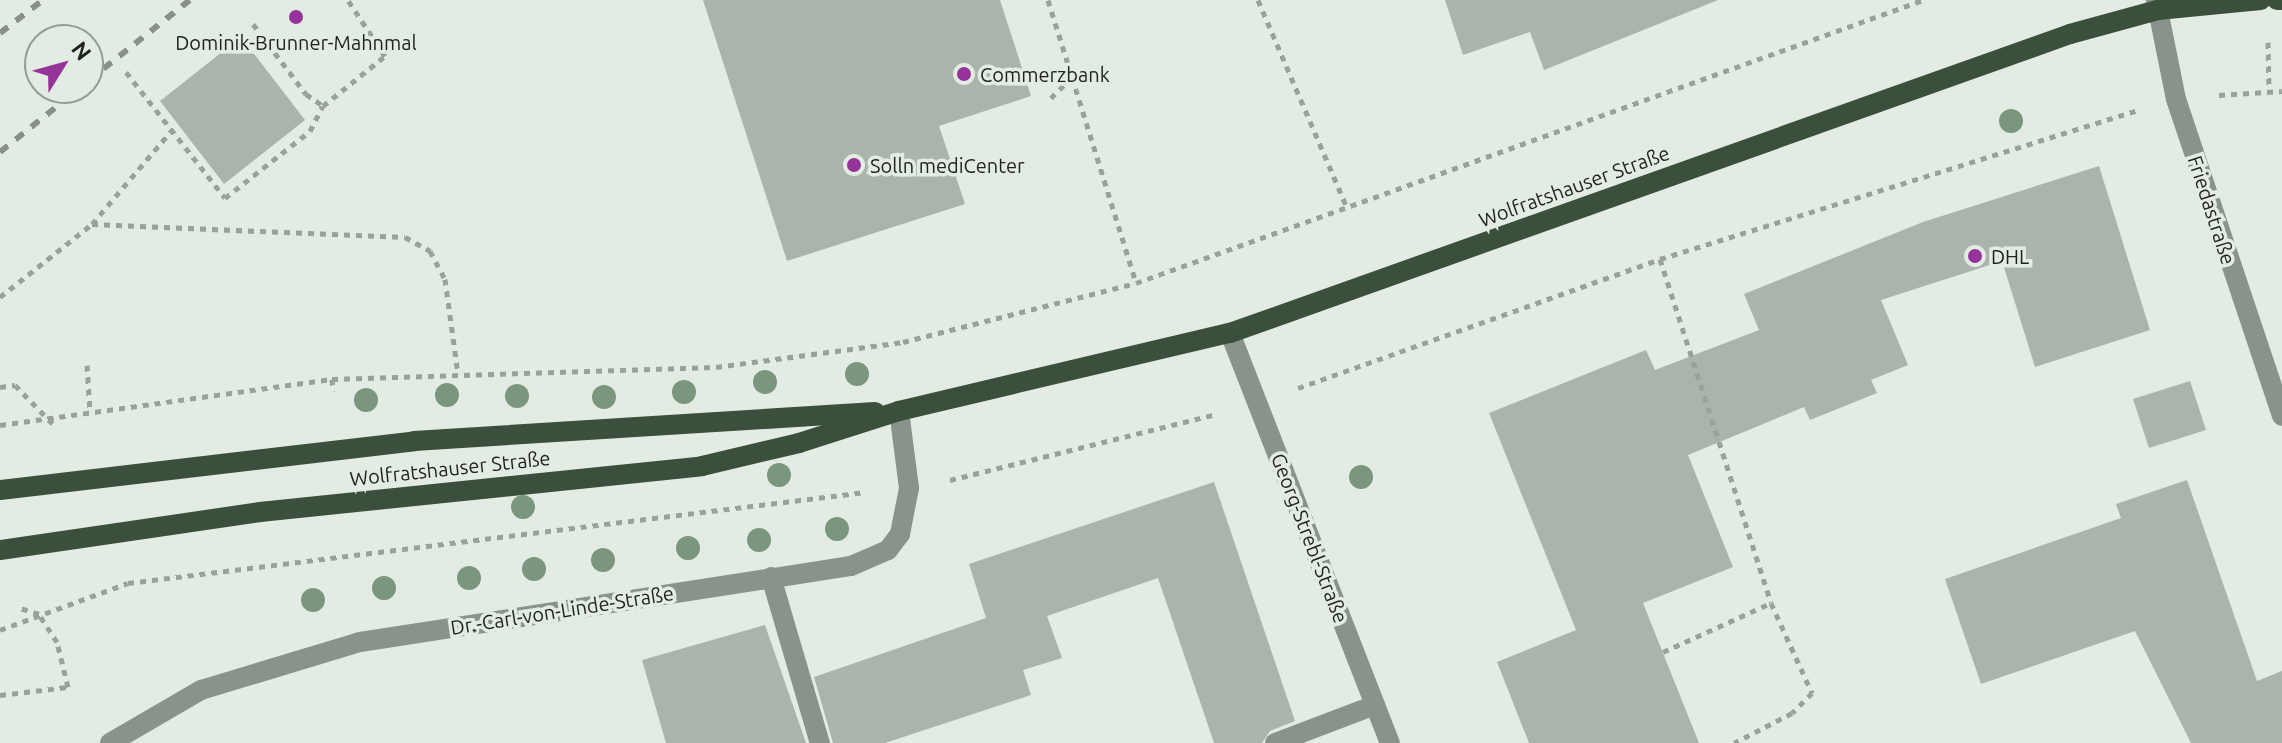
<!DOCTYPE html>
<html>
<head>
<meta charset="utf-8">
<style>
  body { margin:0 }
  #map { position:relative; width:2282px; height:743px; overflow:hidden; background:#e3ece3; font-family:Ubuntu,sans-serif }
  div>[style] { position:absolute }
  .building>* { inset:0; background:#aab4ab }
  .path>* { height:5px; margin-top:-2.5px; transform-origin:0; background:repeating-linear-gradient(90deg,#9aa09a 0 6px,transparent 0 12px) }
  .minor>* { height:20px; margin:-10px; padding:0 10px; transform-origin:10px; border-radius:10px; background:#889489 }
  .major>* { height:20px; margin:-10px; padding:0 10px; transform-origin:10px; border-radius:10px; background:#3b4f3c }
  .rail>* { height:6px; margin-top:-3px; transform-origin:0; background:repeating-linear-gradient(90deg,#898f89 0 10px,transparent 0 20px) }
  .trees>* { width:24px; height:24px; margin:-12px; border-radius:50%; background:#7b967e }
  .dots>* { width:22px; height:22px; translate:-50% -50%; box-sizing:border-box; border:4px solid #e3ece3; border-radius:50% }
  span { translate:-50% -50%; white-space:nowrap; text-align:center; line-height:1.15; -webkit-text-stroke:7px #e3ece3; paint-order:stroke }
  .poi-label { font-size:20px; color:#1f221f }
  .left { translate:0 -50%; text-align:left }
  .street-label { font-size:20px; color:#1f221f }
  .north { position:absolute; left:24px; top:24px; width:80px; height:80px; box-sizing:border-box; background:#e3ece3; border:2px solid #959b95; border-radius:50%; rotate:53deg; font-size:22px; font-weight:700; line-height:32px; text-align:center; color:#1f221f }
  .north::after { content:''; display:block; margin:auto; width:28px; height:36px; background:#96339a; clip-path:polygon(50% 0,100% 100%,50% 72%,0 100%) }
</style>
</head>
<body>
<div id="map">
  <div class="building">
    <i style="clip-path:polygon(703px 0,1000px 0,1031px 96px,939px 126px,965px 204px,787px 261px)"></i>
    <i style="clip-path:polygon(1445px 0,1718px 0,1544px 70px,1530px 32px,1463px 55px)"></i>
    <i style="clip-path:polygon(241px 37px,305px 120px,224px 184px,160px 101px)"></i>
    <i style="clip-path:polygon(2099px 166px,2150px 330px,2035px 367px,2002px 261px,1881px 300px,1908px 365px,1871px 380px,1877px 393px,1810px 420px,1804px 407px,1688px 455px,1733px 567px,1643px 603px,1699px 743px,1529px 743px,1497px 662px,1576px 630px,1489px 413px,1646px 350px,1655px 370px,1759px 330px,1744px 294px,1923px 222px)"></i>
    <i style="clip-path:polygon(2190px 381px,2206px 430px,2149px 448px,2133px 399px)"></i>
    <i style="clip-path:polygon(2187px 480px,2257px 681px,2282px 671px,2282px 743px,2191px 743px,2135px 631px,1981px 684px,1945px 579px,2121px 518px,2116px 504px)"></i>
    <i style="clip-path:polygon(1214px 482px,1295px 721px,1270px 731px,1262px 743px,1214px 743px,1158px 578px,1047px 616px,1062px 658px,1023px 670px,1031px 695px,885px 743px,833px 743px,814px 677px,986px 618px,969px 564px)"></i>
    <i style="clip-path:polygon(765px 625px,806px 743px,666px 743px,642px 660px)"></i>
  </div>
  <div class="path">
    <i style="left:1048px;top:0;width:81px;rotate:72.7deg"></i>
    <i style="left:1072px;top:77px;width:33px;rotate:135deg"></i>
    <i style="left:1258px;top:0;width:226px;rotate:66.8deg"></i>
    <i style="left:253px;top:24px;width:88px;rotate:52.9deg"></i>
    <i style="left:306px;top:94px;width:21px;rotate:35deg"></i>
    <i style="left:2268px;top:42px;width:47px;rotate:88.8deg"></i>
    <i style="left:126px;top:72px;width:160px;rotate:51.8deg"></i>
    <i style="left:225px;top:198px;width:108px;rotate:-38.2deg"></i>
    <i style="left:310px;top:131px;width:28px;rotate:-63deg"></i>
    <i style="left:323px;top:106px;width:80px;rotate:-38.9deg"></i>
    <i style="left:385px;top:56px;width:67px;rotate:-123.5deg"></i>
    <i style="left:1072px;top:77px;width:216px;rotate:72.7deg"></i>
    <i style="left:2219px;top:95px;width:63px;rotate:-3.6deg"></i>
    <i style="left:92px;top:224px;width:313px;rotate:2.4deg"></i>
    <i style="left:405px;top:237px;width:29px;rotate:29deg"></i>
    <i style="left:430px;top:251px;width:32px;rotate:62deg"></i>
    <i style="left:445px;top:279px;width:96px;rotate:82.2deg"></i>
    <i style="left:1660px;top:259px;width:361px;rotate:72.1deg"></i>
    <i style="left:1771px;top:603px;width:99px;rotate:65.5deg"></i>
    <i style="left:1812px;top:693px;width:28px;rotate:135deg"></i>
    <i style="left:1792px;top:713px;width:65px;rotate:152.7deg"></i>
    <i style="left:0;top:297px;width:117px;rotate:-38.4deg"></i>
    <i style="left:92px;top:224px;width:123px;rotate:-49.6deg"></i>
    <i style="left:87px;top:365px;width:47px;rotate:86.3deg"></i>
    <i style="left:332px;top:379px;width:12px;rotate:85deg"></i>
    <i style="left:0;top:387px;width:15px;rotate:-8deg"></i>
    <i style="left:15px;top:385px;width:54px;rotate:45.7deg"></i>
    <i style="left:1298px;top:388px;width:384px;rotate:-19.6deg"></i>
    <i style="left:1660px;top:259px;width:498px;rotate:-17.3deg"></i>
    <i style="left:0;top:425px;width:335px;rotate:-7.9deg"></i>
    <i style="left:332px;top:379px;width:384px;rotate:-1.8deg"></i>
    <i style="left:716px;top:367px;width:189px;rotate:-7.6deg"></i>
    <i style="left:903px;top:342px;width:240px;rotate:-14.2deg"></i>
    <i style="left:1136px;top:283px;width:836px;rotate:-19.78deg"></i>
    <i style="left:950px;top:480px;width:274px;rotate:-13.9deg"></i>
    <i style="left:0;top:630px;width:136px;rotate:-20.2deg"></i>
    <i style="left:128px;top:583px;width:743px;rotate:-7.04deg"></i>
    <i style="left:1663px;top:652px;width:119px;rotate:-24.4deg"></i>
    <i style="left:0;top:695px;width:68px;rotate:-6.7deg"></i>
    <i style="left:68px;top:687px;width:46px;rotate:-103.7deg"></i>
    <i style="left:57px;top:642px;width:33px;rotate:-123deg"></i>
    <i style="left:39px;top:614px;width:20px;rotate:-162deg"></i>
  </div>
  <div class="minor">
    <i style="left:2156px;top:0;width:101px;rotate:78.6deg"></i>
    <i style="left:2176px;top:99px;width:334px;rotate:71.5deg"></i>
    <i style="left:1230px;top:333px;width:440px;rotate:68.7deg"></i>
    <i style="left:771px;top:577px;width:173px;rotate:73.6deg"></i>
    <i style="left:110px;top:743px;width:105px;rotate:-30.2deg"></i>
    <i style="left:201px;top:690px;width:166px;rotate:-16.8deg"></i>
    <i style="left:360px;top:642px;width:497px;rotate:-8.8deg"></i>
    <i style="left:851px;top:566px;width:40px;rotate:-23.4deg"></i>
    <i style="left:888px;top:550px;width:20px;rotate:-53deg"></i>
    <i style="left:900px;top:534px;width:47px;rotate:-78.9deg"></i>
    <i style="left:909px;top:488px;width:78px;rotate:-97.4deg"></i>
    <i style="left:1275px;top:743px;width:107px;rotate:-20.8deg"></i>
  </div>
  <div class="major">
    <i style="left:2277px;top:0;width:5px"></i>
    <i style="left:0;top:490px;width:417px;rotate:-6.7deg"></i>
    <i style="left:414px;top:441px;width:462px;rotate:-3.6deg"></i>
    <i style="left:0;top:550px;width:263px;rotate:-8.3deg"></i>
    <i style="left:260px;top:512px;width:444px;rotate:-5.9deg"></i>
    <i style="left:702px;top:466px;width:100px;rotate:-13.3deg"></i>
    <i style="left:799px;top:443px;width:105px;rotate:-17.7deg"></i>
    <i style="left:899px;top:411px;width:340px;rotate:-13.3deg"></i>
    <i style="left:1230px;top:333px;width:892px;rotate:-19.59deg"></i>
    <i style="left:2070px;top:34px;width:91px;rotate:-15.3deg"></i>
    <i style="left:2158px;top:10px;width:103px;rotate:-5.5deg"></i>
  </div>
  <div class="rail">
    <i style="left:0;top:33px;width:54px;rotate:-37.5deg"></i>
    <i style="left:88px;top:81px;width:130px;rotate:-38.5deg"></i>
    <i style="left:0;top:152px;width:102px;rotate:-38.7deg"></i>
  </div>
  <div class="trees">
    <i style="left:2011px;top:121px"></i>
    <i style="left:857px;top:374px"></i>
    <i style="left:765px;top:382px"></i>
    <i style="left:684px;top:392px"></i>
    <i style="left:447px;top:395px"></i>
    <i style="left:517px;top:396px"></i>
    <i style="left:604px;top:397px"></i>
    <i style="left:366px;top:400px"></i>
    <i style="left:779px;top:475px"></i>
    <i style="left:1361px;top:477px"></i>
    <i style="left:523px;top:507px"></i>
    <i style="left:837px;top:529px"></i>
    <i style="left:759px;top:540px"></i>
    <i style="left:688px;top:548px"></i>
    <i style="left:603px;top:560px"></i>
    <i style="left:534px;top:569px"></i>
    <i style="left:469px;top:578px"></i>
    <i style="left:384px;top:588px"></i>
    <i style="left:313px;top:600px"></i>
  </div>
  <div class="dots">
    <i style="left:296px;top:17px;background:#96339a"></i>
    <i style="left:964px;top:74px;background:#96339a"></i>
    <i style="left:854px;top:165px;background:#96339a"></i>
    <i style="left:1975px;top:256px;background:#96339a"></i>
  </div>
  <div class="poi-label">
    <span style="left:296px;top:42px">Dominik-Brunner-Mahnmal</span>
    <span class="left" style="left:980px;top:74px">Commerzbank</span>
    <span class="left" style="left:870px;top:165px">Solln mediCenter</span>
    <span class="left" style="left:1991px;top:256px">DHL</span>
  </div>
  <div class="street-label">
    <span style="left:1574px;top:186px;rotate:-20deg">Wolfratshauser Straße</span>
    <span style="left:2212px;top:210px;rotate:72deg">Friedastraße</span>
    <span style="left:450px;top:468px;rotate:-6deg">Wolfratshauser Straße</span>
    <span style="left:1310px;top:538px;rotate:69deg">Georg-Strebl-Straße</span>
    <span style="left:562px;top:610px;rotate:-9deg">Dr.-Carl-von-Linde-Straße</span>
  </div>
  <div class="north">N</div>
</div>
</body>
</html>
